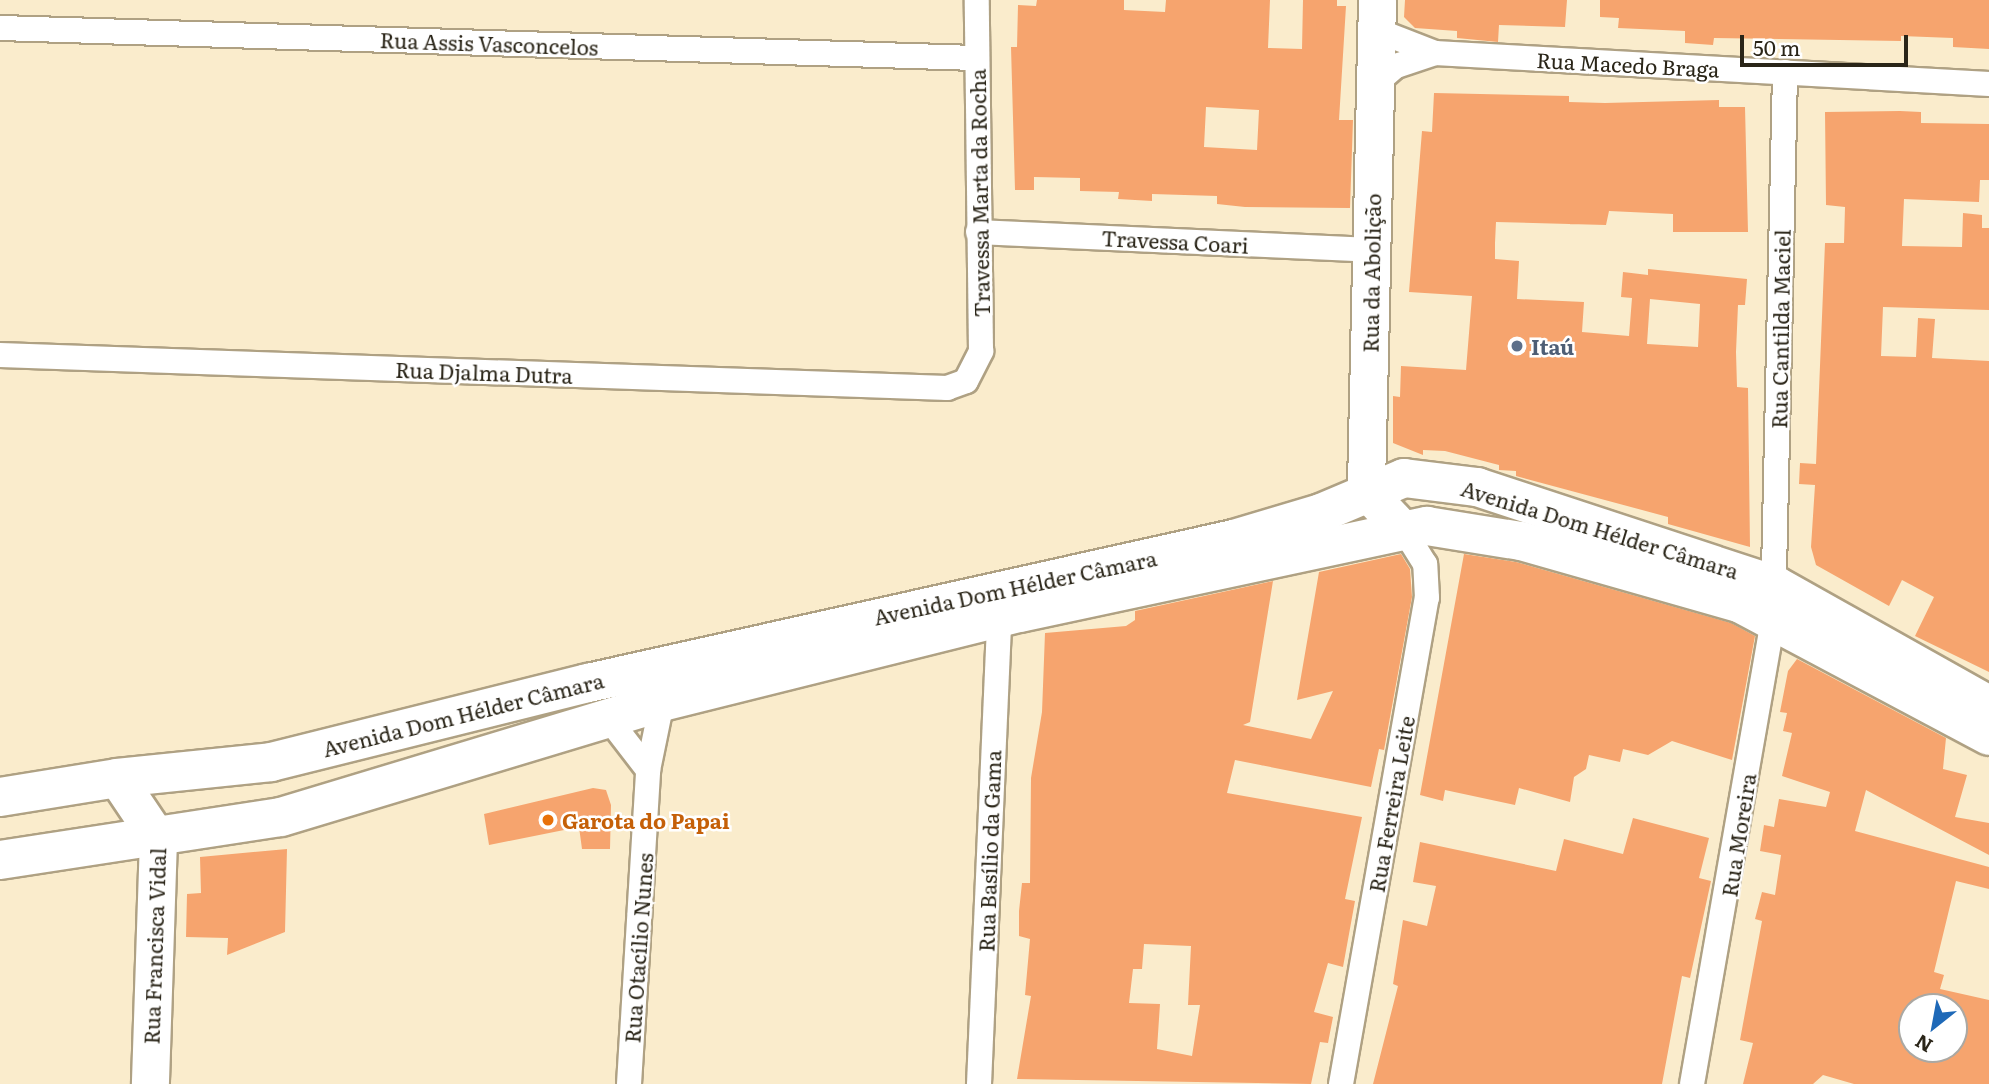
<!DOCTYPE html>
<html>
<head>
<meta charset="utf-8">
<style>
  body { margin:0 }
  #map { position:relative; width:1989px; height:1084px; overflow:hidden; background:#faeccc; font-family:Literata,serif }
  div>[style] { position:absolute }
  .building>* { inset:0; background:#f6a46e }
  .roads { filter:drop-shadow(2px 0 #afa183) drop-shadow(-2px 0 #afa183) drop-shadow(0 2px #afa183) drop-shadow(0 -2px #afa183) }
  .street>* { height:24px; margin:-12px; padding:0 12px; transform-origin:12px; border-radius:12px; background:#fff }
  .secondary>* { height:37px; margin:-18.5px; padding:0 18.5px; transform-origin:18.5px; border-radius:18.5px; background:#fff }
  .primary>* { height:38px; margin:-19px; padding:0 19px; transform-origin:19px; border-radius:19px; background:#fff }
  .dots>* { width:19px; height:19px; translate:-50% -50%; box-sizing:border-box; border:4px solid #fff; border-radius:50% }
  span { translate:-50% -50%; white-space:nowrap; text-align:center; line-height:1.15; -webkit-text-stroke:5px #fff; paint-order:stroke }
  .street-label { font-size:21px; color:#2a2518 }
  .service-label { font-size:21px; color:#4e5e75; font-weight:700 }
  .left { translate:0 -50%; text-align:left }
  .food-label { font-size:21px; color:#c56008; font-weight:700 }
  .north { position:absolute; left:1898px; top:993px; width:70px; height:70px; box-sizing:border-box; background:#fff; border:2px solid #aaa8a3; border-radius:50%; rotate:211deg; font-size:19px; font-weight:700; line-height:28px; text-align:center; color:#2a2518 }
  .north::after { content:''; display:block; margin:auto; width:24px; height:32px; background:#1e69b8; clip-path:polygon(50% 0,100% 100%,50% 72%,0 100%) }
  .scale { position:absolute; left:1740px; top:35px; width:168px; height:32px; box-sizing:border-box; border:4px solid #2a2518; border-top:0; padding-left:9px; font-size:21px; line-height:24px; white-space:nowrap; color:#2a2518; -webkit-text-stroke:5px #fff; paint-order:stroke }
</style>
</head>
<body>
<div id="map">
  <div class="building">
    <i style="clip-path:polygon(evenodd,1037px 0,1124px 0,1124px 10px,1165px 12px,1166px 0,1270px 0,1268px 48px,1302px 49px,1303px 0,1337px 0,1337px 6px,1346px 6px,1339px 120px,1353px 120px,1350px 208px,1245px 207px,1217px 204px,1217px 196px,1152px 194px,1152px 201px,1118px 199px,1119px 192px,1080px 191px,1080px 178px,1034px 177px,1034px 190px,1015px 190px,1011px 47px,1017px 47px,1018px 5px,1036px 6px,1037px 0,1206px 107px,1259px 110px,1257px 150px,1204px 147px,1206px 107px)"></i>
    <i style="clip-path:polygon(1405px 0,1567px 0,1565px 27px,1499px 25px,1498px 42px,1457px 38px,1457px 31px,1415px 28px,1404px 17px)"></i>
    <i style="clip-path:polygon(1600px 0,1989px 0,1989px 49px,1953px 47px,1953px 38px,1901px 36px,1901px 41px,1714px 38px,1713px 45px,1685px 43px,1685px 31px,1618px 28px,1619px 18px,1600px 17px)"></i>
    <i style="clip-path:polygon(evenodd,1434px 93px,1569px 96px,1569px 102px,1605px 103px,1719px 100px,1719px 107px,1745px 107px,1748px 232px,1673px 232px,1673px 214px,1609px 211px,1606px 225px,1496px 222px,1495px 243px,1495px 259px,1519px 261px,1517px 299px,1584px 302px,1582px 332px,1629px 336px,1632px 298px,1621px 297px,1623px 272px,1648px 275px,1648px 269px,1747px 279px,1745px 305px,1738px 305px,1736px 352px,1737px 387px,1748px 388px,1750px 547px,1668px 524px,1668px 517px,1516px 476px,1516px 471px,1499px 470px,1499px 465px,1445px 451px,1423px 450px,1423px 455px,1393px 443px,1393px 396px,1400px 397px,1401px 366px,1466px 370px,1472px 296px,1409px 292px,1422px 131px,1432px 132px,1434px 93px,1650px 299px,1700px 304px,1698px 347px,1647px 344px,1650px 299px)"></i>
    <i style="clip-path:polygon(1900px 111px,1921px 112px,1921px 123px,1989px 124px,1989px 180px,1980px 180px,1979px 202px,1904px 199px,1902px 246px,1962px 247px,1963px 213px,1982px 215px,1982px 228px,1989px 228px,1989px 310px,1883px 307px,1881px 356px,1916px 357px,1918px 318px,1935px 319px,1932px 358px,1989px 361px,1989px 672px,1915px 636px,1934px 597px,1902px 580px,1889px 606px,1816px 565px,1811px 547px,1815px 485px,1799px 484px,1800px 463px,1816px 464px,1825px 243px,1844px 243px,1845px 207px,1826px 205px,1825px 112px)"></i>
    <i style="clip-path:polygon(evenodd,1401px 554px,1410px 569px,1412px 597px,1384px 750px,1379px 749px,1371px 787px,1235px 760px,1227px 793px,1362px 817px,1345px 899px,1355px 901px,1343px 967px,1328px 963px,1314px 1012px,1333px 1017px,1328px 1043px,1320px 1042px,1311px 1084px,1017px 1079px,1031px 996px,1025px 995px,1030px 939px,1019px 936px,1019px 911px,1022px 883px,1030px 883px,1031px 778px,1042px 712px,1045px 633px,1126px 626px,1135px 620px,1135px 611px,1273px 581px,1250px 722px,1243px 725px,1311px 739px,1333px 691px,1297px 700px,1319px 572px,1401px 554px,1144px 944px,1191px 946px,1188px 1005px,1200px 1005px,1192px 1056px,1157px 1049px,1160px 1004px,1129px 1003px,1133px 969px,1142px 969px,1144px 944px)"></i>
    <i style="clip-path:polygon(1464px 554px,1516px 562px,1731px 623px,1755px 636px,1732px 760px,1672px 741px,1648px 755px,1623px 749px,1620px 762px,1589px 755px,1586px 769px,1574px 777px,1570px 802px,1519px 788px,1515px 805px,1445px 790px,1443px 801px,1420px 795px)"></i>
    <i style="clip-path:polygon(evenodd,1797px 659px,1946px 738px,1943px 769px,1967px 775px,1955px 817px,1989px 823px,1989px 855px,1866px 790px,1855px 831px,1989px 867px,1989px 889px,1956px 881px,1934px 972px,1944px 975px,1940px 989px,1989px 1000px,1989px 1084px,1854px 1084px,1823px 1075px,1813px 1084px,1743px 1084px,1753px 1043px,1740px 1040px,1762px 921px,1755px 919px,1762px 892px,1775px 895px,1781px 855px,1760px 851px,1764px 825px,1774px 827px,1779px 799px,1826px 807px,1830px 792px,1782px 776px,1792px 733px,1783px 731px,1787px 713px,1780px 712px,1788px 671px,1797px 659px,1912px 1007px,1954px 1007px,1954px 1049px,1912px 1049px,1912px 1007px)"></i>
    <i style="clip-path:polygon(593px 788px,606px 790px,611px 805px,610px 849px,582px 849px,579px 827px,489px 845px,484px 814px)"></i>
    <i style="clip-path:polygon(1633px 818px,1709px 838px,1699px 878px,1711px 881px,1690px 978px,1682px 976px,1662px 1084px,1373px 1084px,1398px 986px,1393px 984px,1403px 920px,1427px 926px,1436px 886px,1413px 882px,1420px 842px,1556px 871px,1564px 839px,1623px 854px)"></i>
    <i style="clip-path:polygon(287px 849px,285px 932px,227px 955px,228px 938px,186px 937px,187px 894px,201px 893px,200px 857px)"></i>
  </div>
  <div class="roads">
    <div class="street">
      <i style="left:0;top:28px;width:977px;rotate:1.76deg"></i>
      <i style="left:1376px;top:30px;width:63px;rotate:21.3deg"></i>
      <i style="left:1435px;top:53px;width:555px;rotate:3.2deg"></i>
      <i style="left:1375px;top:84px;width:28px;rotate:-41deg"></i>
      <i style="left:1396px;top:66px;width:41px;rotate:-18.4deg"></i>
      <i style="left:978px;top:232px;width:393px;rotate:2.6deg"></i>
      <i style="left:0;top:355px;width:948px;rotate:2deg"></i>
      <i style="left:947px;top:388px;width:20px;rotate:-20deg"></i>
      <i style="left:966px;top:381px;width:34px;rotate:-63deg"></i>
      <i style="left:981px;top:351px;width:351px;rotate:-90.7deg"></i>
      <i style="left:608px;top:718px;width:66px;rotate:52.4deg"></i>
      <i style="left:629px;top:1084px;width:315px;rotate:-86.5deg"></i>
      <i style="left:648px;top:770px;width:69px;rotate:-78.4deg"></i>
      <i style="left:979px;top:1084px;width:466px;rotate:-87.5deg"></i>
      <i style="left:1341px;top:1084px;width:494px;rotate:-80deg"></i>
      <i style="left:1427px;top:598px;width:34px;rotate:-93deg"></i>
      <i style="left:1425px;top:564px;width:39px;rotate:-122deg"></i>
      <i style="left:1692px;top:1084px;width:473px;rotate:-80.1deg"></i>
      <i style="left:1773px;top:618px;width:546px;rotate:-88.74deg"></i>
    </div>
    <div class="secondary">
      <i style="left:1377px;top:0;width:491px;rotate:91.3deg"></i>
      <i style="left:1366px;top:491px;width:55px;rotate:46.5deg"></i>
      <i style="left:117px;top:778px;width:73px;rotate:56.1deg"></i>
      <i style="left:158px;top:839px;width:245px;rotate:91.9deg"></i>
    </div>
    <div class="primary">
      <i style="left:0;top:797px;width:119px;rotate:-9.2deg"></i>
      <i style="left:117px;top:778px;width:155px;rotate:-5.9deg"></i>
      <i style="left:271px;top:762px;width:327px;rotate:-14deg"></i>
      <i style="left:588px;top:683px;width:662px;rotate:-12.57deg"></i>
      <i style="left:1234px;top:539px;width:91px;rotate:-16.6deg"></i>
      <i style="left:1321px;top:513px;width:90px;rotate:-22.9deg"></i>
      <i style="left:1404px;top:478px;width:74px;rotate:7deg"></i>
      <i style="left:1477px;top:487px;width:314px;rotate:18.2deg"></i>
      <i style="left:1775px;top:585px;width:245px;rotate:29.3deg"></i>
      <i style="left:0;top:860px;width:284px;rotate:-8.7deg"></i>
      <i style="left:281px;top:817px;width:398px;rotate:-16.8deg"></i>
      <i style="left:662px;top:702px;width:369px;rotate:-14deg"></i>
      <i style="left:1020px;top:613px;width:416px;rotate:-12.1deg"></i>
      <i style="left:1427px;top:526px;width:95px;rotate:9.1deg"></i>
      <i style="left:1521px;top:541px;width:227px;rotate:15.9deg"></i>
      <i style="left:1739px;top:603px;width:283px;rotate:28deg"></i>
    </div>
  </div>
  <div class="dots">
    <i style="left:1517px;top:346px;background:#5c6f8a"></i>
    <i style="left:548px;top:820px;background:#e8710a"></i>
  </div>
  <div class="street-label">
    <span style="left:489px;top:43px;rotate:2deg">Rua Assis Vasconcelos</span>
    <span style="left:1628px;top:64px;rotate:3deg">Rua Macedo Braga</span>
    <span style="left:979px;top:193px;rotate:-91deg">Travessa Marta da Rocha</span>
    <span style="left:1175px;top:241px;rotate:3deg">Travessa Coari</span>
    <span style="left:1371px;top:273px;rotate:-89deg">Rua da Abolição</span>
    <span style="left:1780px;top:329px;rotate:-89deg">Rua Cantilda Maciel</span>
    <span style="left:484px;top:372px;rotate:2deg">Rua Djalma Dutra</span>
    <span style="left:1600px;top:529px;rotate:17deg">Avenida Dom Hélder Câmara</span>
    <span style="left:1015px;top:587px;rotate:-12deg">Avenida Dom Hélder Câmara</span>
    <span style="left:463px;top:714px;rotate:-14deg">Avenida Dom Hélder Câmara</span>
    <span style="left:1391px;top:804px;rotate:-80deg">Rua Ferreira Leite</span>
    <span style="left:1738px;top:835px;rotate:-81deg">Rua Moreira</span>
    <span style="left:989px;top:851px;rotate:-88deg">Rua Basílio da Gama</span>
    <span style="left:154px;top:946px;rotate:-88deg">Rua Francisca Vidal</span>
    <span style="left:638px;top:948px;rotate:-86deg">Rua Otacílio Nunes</span>
  </div>
  <div class="service-label">
    <span class="left" style="left:1531px;top:346px">Itaú</span>
  </div>
  <div class="food-label">
    <span class="left" style="left:562px;top:820px">Garota do Papai</span>
  </div>
  <div class="north">N</div>
  <div class="scale">50 m</div>
</div>
</body>
</html>
